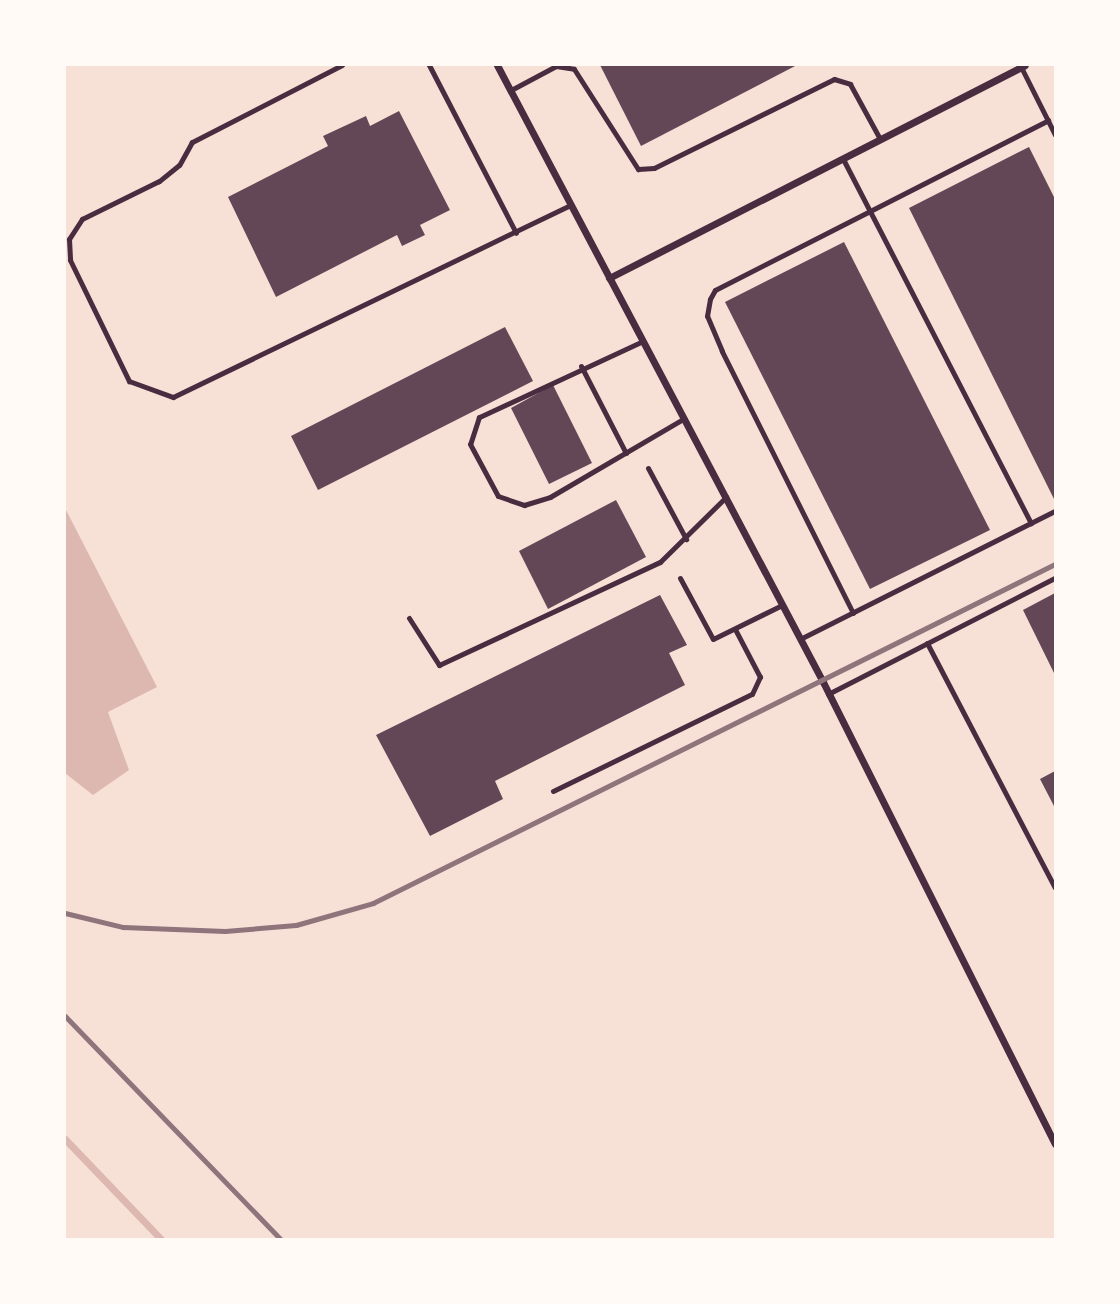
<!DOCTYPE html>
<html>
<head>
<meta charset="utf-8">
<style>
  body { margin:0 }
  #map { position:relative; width:1120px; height:1304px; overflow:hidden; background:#f7e1d7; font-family:"IBM Plex Sans",sans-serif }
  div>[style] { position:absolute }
  .water>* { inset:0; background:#dcb8b0 }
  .stream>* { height:7px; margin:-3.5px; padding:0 3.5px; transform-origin:3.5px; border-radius:3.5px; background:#dcb8b0 }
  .building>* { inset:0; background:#644757 }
  .service>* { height:5px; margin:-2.5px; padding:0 2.5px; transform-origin:2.5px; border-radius:2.5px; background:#4a2c40 }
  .minor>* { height:7px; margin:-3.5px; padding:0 3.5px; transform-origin:3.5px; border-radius:3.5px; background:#4a2c40 }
  .rail>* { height:5px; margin:-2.5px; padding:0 2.5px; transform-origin:2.5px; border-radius:2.5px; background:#8f747c }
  span { translate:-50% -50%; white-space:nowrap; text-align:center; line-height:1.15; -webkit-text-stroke:7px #fffaf5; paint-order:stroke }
  .frame { position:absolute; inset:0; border:66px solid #fffaf5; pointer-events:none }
</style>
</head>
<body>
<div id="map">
  <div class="water">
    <i style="clip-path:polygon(65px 508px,157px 687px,108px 712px,129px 770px,93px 795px,65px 773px)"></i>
  </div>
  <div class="stream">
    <i style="left:65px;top:1139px;width:139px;rotate:46.2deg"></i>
  </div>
  <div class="building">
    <i style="clip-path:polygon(600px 65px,797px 65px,641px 146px)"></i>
    <i style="clip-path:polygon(399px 111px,450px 210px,420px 225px,425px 235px,402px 246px,397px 235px,276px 297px,228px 197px,328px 146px,323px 136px,366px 116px,370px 126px)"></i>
    <i style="clip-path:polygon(1029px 147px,1055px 199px,1055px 501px,909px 208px)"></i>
    <i style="clip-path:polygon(844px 242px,990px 530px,870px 589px,725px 302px)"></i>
    <i style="clip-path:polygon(505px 327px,533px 381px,318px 490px,291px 436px)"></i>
    <i style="clip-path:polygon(553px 385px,592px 463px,549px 484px,511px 408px)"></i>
    <i style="clip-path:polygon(616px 500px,646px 557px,548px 609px,519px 551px)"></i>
    <i style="clip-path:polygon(1055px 593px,1055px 675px,1023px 610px)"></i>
    <i style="clip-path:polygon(660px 595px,687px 645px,669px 653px,685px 685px,495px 781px,503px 799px,430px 836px,376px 735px)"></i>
    <i style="clip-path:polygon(1055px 771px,1055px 808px,1040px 779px)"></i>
  </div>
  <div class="service">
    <i style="left:342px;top:65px;width:169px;rotate:152.8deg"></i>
    <i style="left:192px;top:142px;width:26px;rotate:119deg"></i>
    <i style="left:179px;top:165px;width:26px;rotate:141deg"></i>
    <i style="left:159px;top:181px;width:86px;rotate:153.7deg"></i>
    <i style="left:82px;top:219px;width:24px;rotate:123deg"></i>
    <i style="left:69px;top:239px;width:21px;rotate:87deg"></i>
    <i style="left:70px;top:260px;width:135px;rotate:64deg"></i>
    <i style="left:129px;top:381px;width:47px;rotate:20deg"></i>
    <i style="left:173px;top:397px;width:442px;rotate:-25.8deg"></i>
    <i style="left:429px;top:65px;width:189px;rotate:62.6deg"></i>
    <i style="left:1021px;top:67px;width:76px;rotate:63.4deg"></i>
    <i style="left:511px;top:90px;width:51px;rotate:-28.1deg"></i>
    <i style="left:556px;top:66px;width:18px;rotate:9deg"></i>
    <i style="left:574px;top:69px;width:119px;rotate:57.4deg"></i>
    <i style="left:638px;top:169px;width:16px;rotate:-4deg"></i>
    <i style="left:654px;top:168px;width:201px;rotate:-26.3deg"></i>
    <i style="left:834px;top:79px;width:17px;rotate:17deg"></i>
    <i style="left:850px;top:84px;width:63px;rotate:61.4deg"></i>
    <i style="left:843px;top:159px;width:410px;rotate:62.7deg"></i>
    <i style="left:643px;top:341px;width:181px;rotate:155.1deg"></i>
    <i style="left:479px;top:417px;width:28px;rotate:108deg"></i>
    <i style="left:470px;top:444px;width:59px;rotate:61.7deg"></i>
    <i style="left:498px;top:496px;width:28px;rotate:19deg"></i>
    <i style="left:524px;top:505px;width:27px;rotate:-17deg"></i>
    <i style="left:550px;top:497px;width:154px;rotate:-30.4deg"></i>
    <i style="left:581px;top:366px;width:98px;rotate:62.7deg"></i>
    <i style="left:648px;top:468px;width:81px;rotate:61.8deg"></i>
    <i style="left:680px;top:578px;width:69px;rotate:61.6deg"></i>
    <i style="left:713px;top:639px;width:77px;rotate:-26.2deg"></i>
    <i style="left:853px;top:613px;width:293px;rotate:-116.6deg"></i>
    <i style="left:722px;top:351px;width:38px;rotate:-113deg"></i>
    <i style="left:707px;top:316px;width:17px;rotate:-80deg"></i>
    <i style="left:710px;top:299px;width:10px;rotate:-61deg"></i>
    <i style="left:715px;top:290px;width:374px;rotate:-27deg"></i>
    <i style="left:409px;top:618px;width:56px;rotate:57.4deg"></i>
    <i style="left:439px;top:665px;width:244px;rotate:-25deg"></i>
    <i style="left:660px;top:562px;width:93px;rotate:-44.6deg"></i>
    <i style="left:800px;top:639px;width:285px;rotate:-26.7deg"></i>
    <i style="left:927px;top:643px;width:276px;rotate:62.4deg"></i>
    <i style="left:828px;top:694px;width:255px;rotate:-27.1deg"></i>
    <i style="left:553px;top:791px;width:221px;rotate:-26deg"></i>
    <i style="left:752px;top:694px;width:19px;rotate:-65deg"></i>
    <i style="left:760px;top:677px;width:52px;rotate:-117.6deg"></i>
  </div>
  <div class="minor">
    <i style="left:497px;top:65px;width:698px;rotate:62.15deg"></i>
    <i style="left:823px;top:682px;width:517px;rotate:63.34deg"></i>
    <i style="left:609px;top:278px;width:467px;rotate:-27.1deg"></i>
  </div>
  <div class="rail">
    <i style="left:65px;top:913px;width:60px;rotate:13.6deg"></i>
    <i style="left:123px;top:927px;width:102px;rotate:2.2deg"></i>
    <i style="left:225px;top:931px;width:71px;rotate:-4.8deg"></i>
    <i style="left:296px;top:925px;width:80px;rotate:-15.9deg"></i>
    <i style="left:373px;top:903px;width:762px;rotate:-26.43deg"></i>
    <i style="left:65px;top:1016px;width:310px;rotate:46deg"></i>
  </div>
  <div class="frame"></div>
</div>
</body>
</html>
